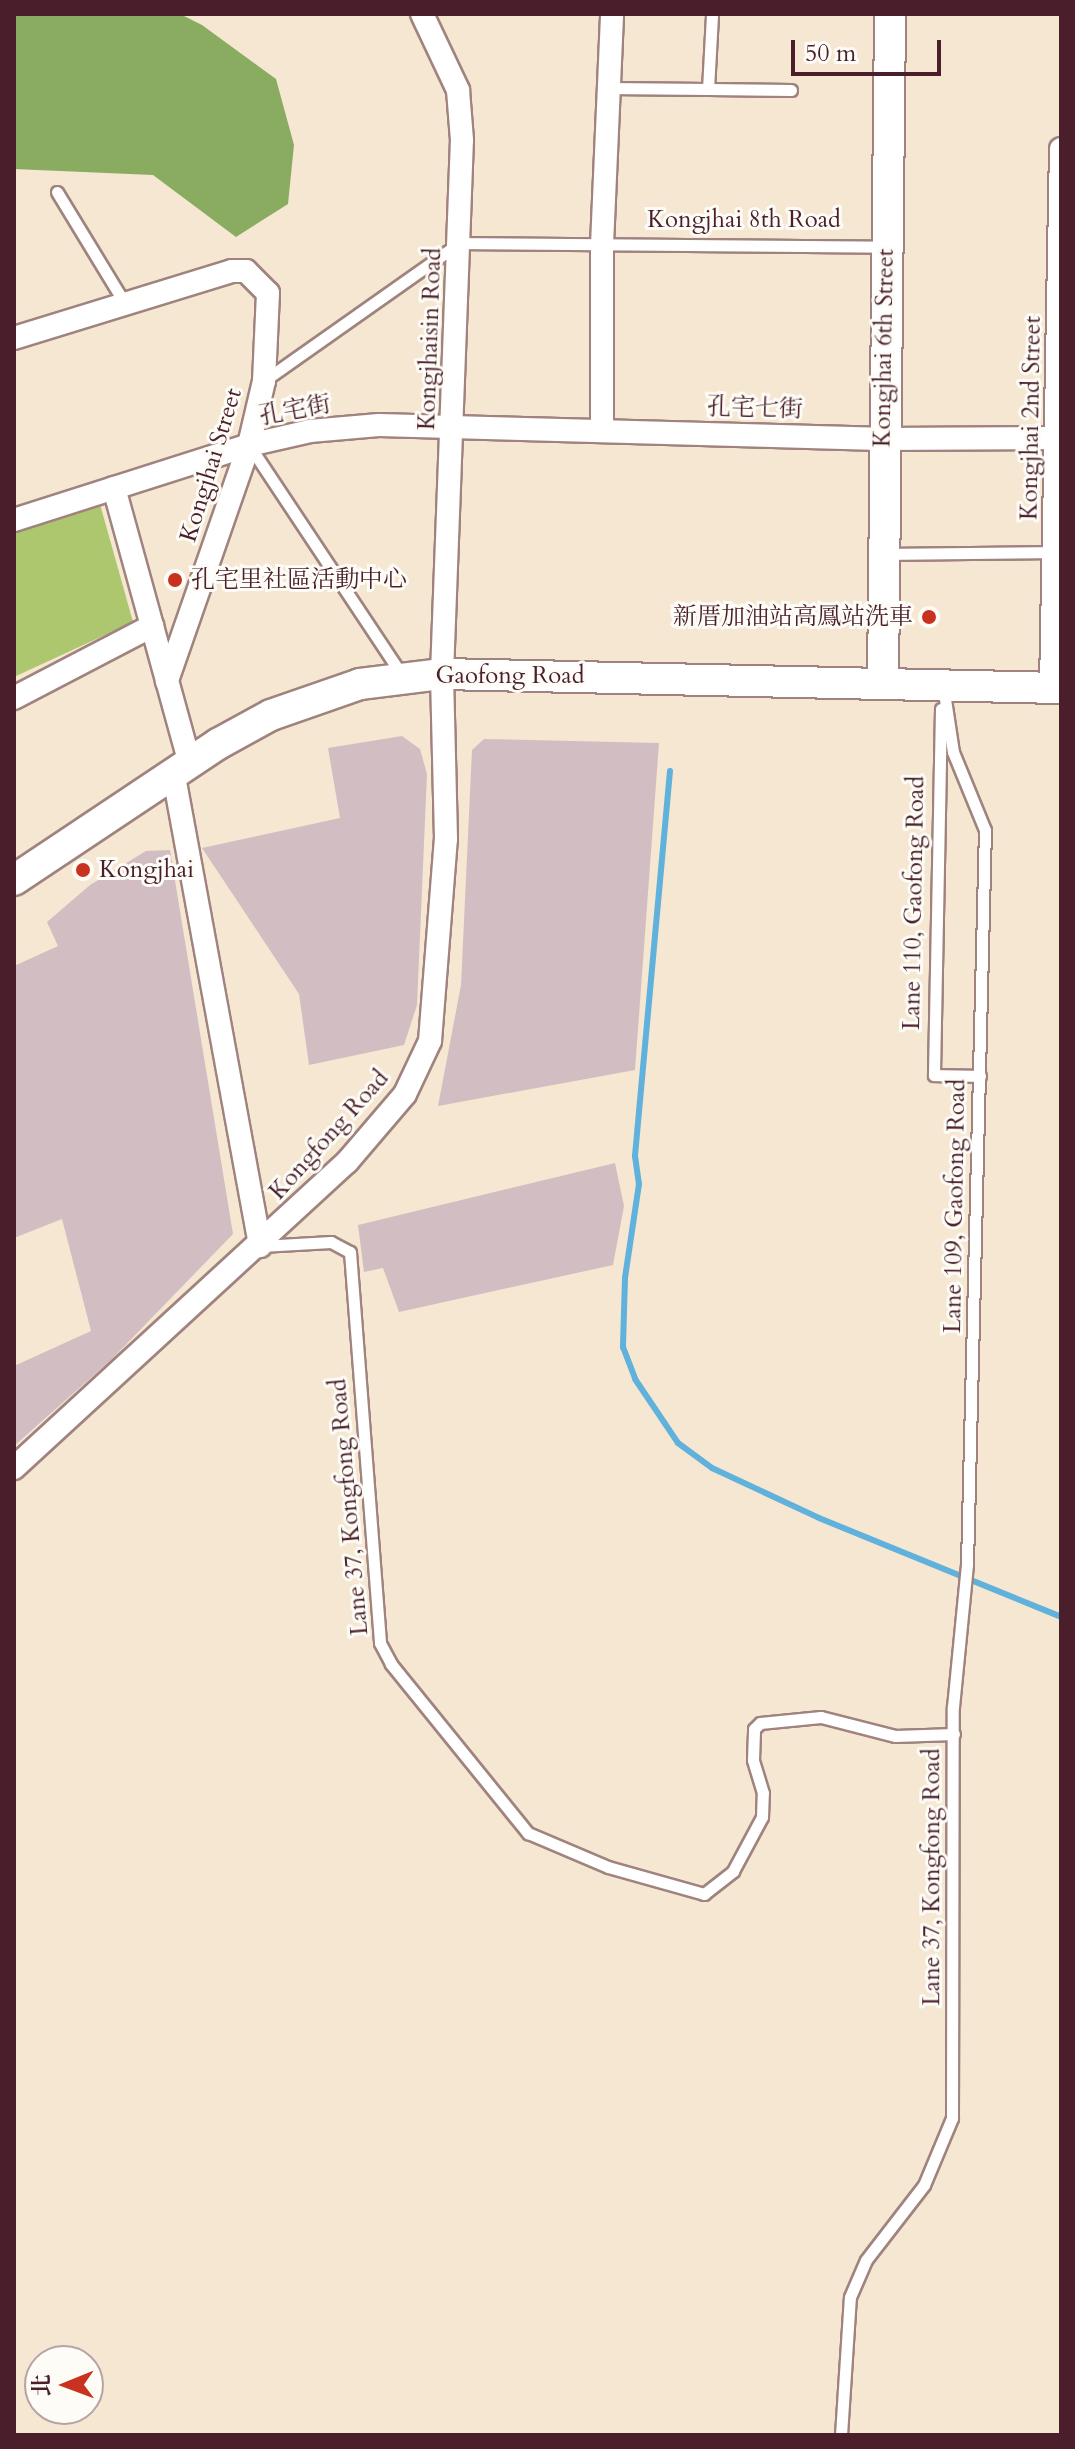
<!DOCTYPE html>
<html>
<head>
<meta charset="utf-8">
<style>
  body { margin:0 }
  #map { position:relative; width:1075px; height:2449px; overflow:hidden; background:#f5e7d1; font-family:Cardo,"Noto Serif TC",serif }
  div>[style] { position:absolute }
  .industrial>* { inset:0; background:#d2bec2 }
  .green>* { inset:0; background:#acc76e }
  .forest>* { inset:0; background:#89ac61 }
  .stream>* { height:6px; margin:-3px; padding:0 3px; transform-origin:3px; border-radius:3px; background:#60b1db }
  .roads { filter:drop-shadow(2px 0 #a0837e) drop-shadow(-2px 0 #a0837e) drop-shadow(0 2px #a0837e) drop-shadow(0 -2px #a0837e) }
  .lane>* { height:11px; margin:-5.5px; padding:0 5.5px; transform-origin:5.5px; border-radius:5.5px; background:#fff }
  .street>* { height:22px; margin:-11px; padding:0 11px; transform-origin:11px; border-radius:11px; background:#fff }
  .secondary>* { height:30px; margin:-15px; padding:0 15px; transform-origin:15px; border-radius:15px; background:#fff }
  .dots>* { width:22px; height:22px; translate:-50% -50%; box-sizing:border-box; border:4px solid #fdfcf7; border-radius:50% }
  span { translate:-50% -50%; white-space:nowrap; text-align:center; line-height:1.15; -webkit-text-stroke:6px #fdfcf7; paint-order:stroke }
  .street-label { font-size:24px; color:#4a1f2b }
  .poi-label { font-size:24px; color:#4a1f2b }
  .left { translate:0 -50%; text-align:left }
  .right { translate:-100% -50%; text-align:right }
  .frame { position:absolute; inset:0; border:16px solid #4a1f2b; pointer-events:none }
  .north { position:absolute; left:24px; top:2345px; width:80px; height:80px; box-sizing:border-box; background:#fdfcf7; border:2px solid #b5a4a5; border-radius:50%; rotate:269deg; font-size:22px; font-weight:700; line-height:32px; text-align:center; color:#4a1f2b }
  .north::after { content:''; display:block; margin:auto; width:28px; height:36px; background:#c8321e; clip-path:polygon(50% 0,100% 100%,50% 72%,0 100%) }
  .scale { position:absolute; left:791px; top:40px; width:150px; height:36px; box-sizing:border-box; border:4px solid #4a1f2b; border-top:0; padding-left:10px; font-size:24px; line-height:28px; white-space:nowrap; color:#4a1f2b; -webkit-text-stroke:6px #fdfcf7; paint-order:stroke }
</style>
</head>
<body>
<div id="map">
  <div class="industrial">
    <i style="clip-path:polygon(402px 736px,420px 749px,427px 774px,417px 1005px,404px 1045px,309px 1065px,299px 994px,202px 848px,340px 818px,328px 748px)"></i>
    <i style="clip-path:polygon(484px 739px,659px 743px,635px 1070px,438px 1106px,461px 985px,472px 750px)"></i>
    <i style="clip-path:polygon(170px 850px,233px 1234px,112px 1359px,14px 1446px,14px 1366px,91px 1331px,62px 1219px,14px 1238px,14px 966px,58px 946px,47px 922px,90px 885px,146px 851px)"></i>
    <i style="clip-path:polygon(615px 1163px,624px 1206px,613px 1265px,399px 1312px,383px 1268px,364px 1272px,358px 1225px)"></i>
  </div>
  <div class="green">
    <i style="clip-path:polygon(98px 497px,133px 622px,14px 677px,14px 524px)"></i>
  </div>
  <div class="forest">
    <i style="clip-path:polygon(14px 14px,180px 14px,202px 25px,276px 79px,294px 145px,288px 204px,236px 237px,153px 175px,14px 169px)"></i>
  </div>
  <div class="stream">
    <i style="left:670px;top:771px;width:387px;rotate:95.2deg"></i>
    <i style="left:635px;top:1156px;width:28px;rotate:82deg"></i>
    <i style="left:639px;top:1184px;width:95px;rotate:98.5deg"></i>
    <i style="left:625px;top:1278px;width:69px;rotate:91.7deg"></i>
    <i style="left:623px;top:1347px;width:34px;rotate:69deg"></i>
    <i style="left:635px;top:1379px;width:77px;rotate:56.1deg"></i>
    <i style="left:678px;top:1443px;width:42px;rotate:36.3deg"></i>
    <i style="left:712px;top:1468px;width:118px;rotate:25deg"></i>
    <i style="left:819px;top:1518px;width:261px;rotate:22.2deg"></i>
  </div>
  <div class="roads">
    <div class="lane">
      <i style="left:608px;top:88px;width:100px;rotate:0.6deg"></i>
      <i style="left:708px;top:89px;width:75px;rotate:-86.9deg"></i>
      <i style="left:708px;top:89px;width:83px;rotate:0.7deg"></i>
      <i style="left:57px;top:192px;width:131px;rotate:58.7deg"></i>
      <i style="left:265px;top:380px;width:237px;rotate:-35.2deg"></i>
      <i style="left:459px;top:243px;width:426px;rotate:0.5deg"></i>
      <i style="left:249px;top:445px;width:275px;rotate:56.4deg"></i>
      <i style="left:887px;top:554px;width:167px;rotate:-0.7deg"></i>
      <i style="left:941px;top:709px;width:366px;rotate:91.1deg"></i>
      <i style="left:934px;top:1075px;width:46px;rotate:1.2deg"></i>
      <i style="left:261px;top:1246px;width:70px;rotate:-3.3deg"></i>
      <i style="left:331px;top:1242px;width:21px;rotate:28deg"></i>
      <i style="left:350px;top:1252px;width:392px;rotate:85.6deg"></i>
      <i style="left:380px;top:1643px;width:24px;rotate:62deg"></i>
      <i style="left:391px;top:1664px;width:218px;rotate:51deg"></i>
      <i style="left:528px;top:1833px;width:87px;rotate:23deg"></i>
      <i style="left:608px;top:1867px;width:100px;rotate:15.7deg"></i>
      <i style="left:704px;top:1894px;width:37px;rotate:-38deg"></i>
      <i style="left:733px;top:1871px;width:61px;rotate:-61.8deg"></i>
      <i style="left:762px;top:1817px;width:24px;rotate:-88deg"></i>
      <i style="left:763px;top:1793px;width:34px;rotate:-107deg"></i>
      <i style="left:753px;top:1760px;width:31px;rotate:-88deg"></i>
      <i style="left:754px;top:1729px;width:8px;rotate:-45deg"></i>
      <i style="left:760px;top:1723px;width:61px;rotate:-5.6deg"></i>
      <i style="left:821px;top:1717px;width:76px;rotate:14.4deg"></i>
      <i style="left:895px;top:1736px;width:59px;rotate:-1.9deg"></i>
      <i style="left:841px;top:2435px;width:138px;rotate:-86.3deg"></i>
      <i style="left:850px;top:2297px;width:40px;rotate:-66.6deg"></i>
      <i style="left:866px;top:2260px;width:95px;rotate:-52.3deg"></i>
      <i style="left:924px;top:2185px;width:73px;rotate:-67.3deg"></i>
      <i style="left:952px;top:2118px;width:411px;rotate:-89.9deg"></i>
      <i style="left:953px;top:1707px;width:144px;rotate:-84.4deg"></i>
      <i style="left:967px;top:1564px;width:734px;rotate:-88.6deg"></i>
      <i style="left:985px;top:830px;width:84px;rotate:-112.3deg"></i>
      <i style="left:953px;top:752px;width:67px;rotate:-98.6deg"></i>
    </div>
    <div class="street">
      <i style="left:14px;top:338px;width:228px;rotate:-17.1deg"></i>
      <i style="left:232px;top:271px;width:14px"></i>
      <i style="left:246px;top:271px;width:31px;rotate:45deg"></i>
      <i style="left:268px;top:293px;width:88px;rotate:92.6deg"></i>
      <i style="left:264px;top:381px;width:66px;rotate:103.2deg"></i>
      <i style="left:249px;top:445px;width:250px;rotate:109.2deg"></i>
      <i style="left:602px;top:428px;width:183px;rotate:-90deg"></i>
      <i style="left:602px;top:245px;width:231px;rotate:-87.5deg"></i>
      <i style="left:114px;top:488px;width:283px;rotate:74.6deg"></i>
      <i style="left:14px;top:520px;width:247px;rotate:-17.7deg"></i>
      <i style="left:249px;top:445px;width:63px;rotate:-12.9deg"></i>
      <i style="left:310px;top:431px;width:69px;rotate:-5deg"></i>
      <i style="left:379px;top:425px;width:504px;rotate:1.59deg"></i>
      <i style="left:883px;top:439px;width:173px;rotate:-0.3deg"></i>
      <i style="left:1051px;top:687px;width:538px;rotate:-88.94deg"></i>
      <i style="left:14px;top:698px;width:156px;rotate:-27.6deg"></i>
      <i style="left:173px;top:771px;width:483px;rotate:79.6deg"></i>
      <i style="left:14px;top:1468px;width:452px;rotate:-42.6deg"></i>
      <i style="left:347px;top:1162px;width:89px;rotate:-49.5deg"></i>
      <i style="left:405px;top:1094px;width:59px;rotate:-64.7deg"></i>
      <i style="left:430px;top:1041px;width:203px;rotate:-85.5deg"></i>
      <i style="left:446px;top:839px;width:165px;rotate:-91.4deg"></i>
      <i style="left:442px;top:674px;width:534px;rotate:-87.86deg"></i>
      <i style="left:462px;top:140px;width:50px;rotate:-94.6deg"></i>
      <i style="left:458px;top:90px;width:84px;rotate:-115.3deg"></i>
    </div>
    <div class="secondary">
      <i style="left:883px;top:683px;width:669px;rotate:-89.4deg"></i>
      <i style="left:14px;top:880px;width:245px;rotate:-33.7deg"></i>
      <i style="left:218px;top:744px;width:60px;rotate:-28.7deg"></i>
      <i style="left:271px;top:715px;width:94px;rotate:-19.2deg"></i>
      <i style="left:360px;top:684px;width:83px;rotate:-7deg"></i>
      <i style="left:442px;top:674px;width:619px;rotate:1.3deg"></i>
    </div>
  </div>
  <div class="dots">
    <i style="left:175px;top:580px;background:#c8321e"></i>
    <i style="left:929px;top:617px;background:#c8321e"></i>
    <i style="left:83px;top:870px;background:#c8321e"></i>
  </div>
  <div class="street-label">
    <span style="left:744px;top:220px">Kongjhai 8th Road</span>
    <span style="left:430px;top:339px;rotate:-88deg">Kongjhaisin Road</span>
    <span style="left:884px;top:348px;rotate:-89deg">Kongjhai 6th Street</span>
    <span style="left:755px;top:408px;rotate:2deg">孔宅七街</span>
    <span style="left:295px;top:410px;rotate:-10deg">孔宅街</span>
    <span style="left:1031px;top:418px;rotate:-89deg">Kongjhai 2nd Street</span>
    <span style="left:211px;top:465px;rotate:-73deg">Kongjhai Street</span>
    <span style="left:510px;top:676px">Gaofong Road</span>
    <span style="left:914px;top:903px;rotate:-89deg">Lane 110, Gaofong Road</span>
    <span style="left:329px;top:1135px;rotate:-48deg">Kongfong Road</span>
    <span style="left:955px;top:1206px;rotate:-89deg">Lane 109, Gaofong Road</span>
    <span style="left:349px;top:1507px;rotate:-95deg">Lane 37, Kongfong Road</span>
    <span style="left:932px;top:1877px;rotate:-90deg">Lane 37, Kongfong Road</span>
  </div>
  <div class="poi-label">
    <span class="left" style="left:191px;top:580px">孔宅里社區活動中心</span>
    <span class="right" style="left:913px;top:617px">新厝加油站高鳳站洗車</span>
    <span class="left" style="left:99px;top:870px">Kongjhai</span>
  </div>
  <div class="frame"></div>
  <div class="north">北</div>
  <div class="scale">50 m</div>
</div>
</body>
</html>
